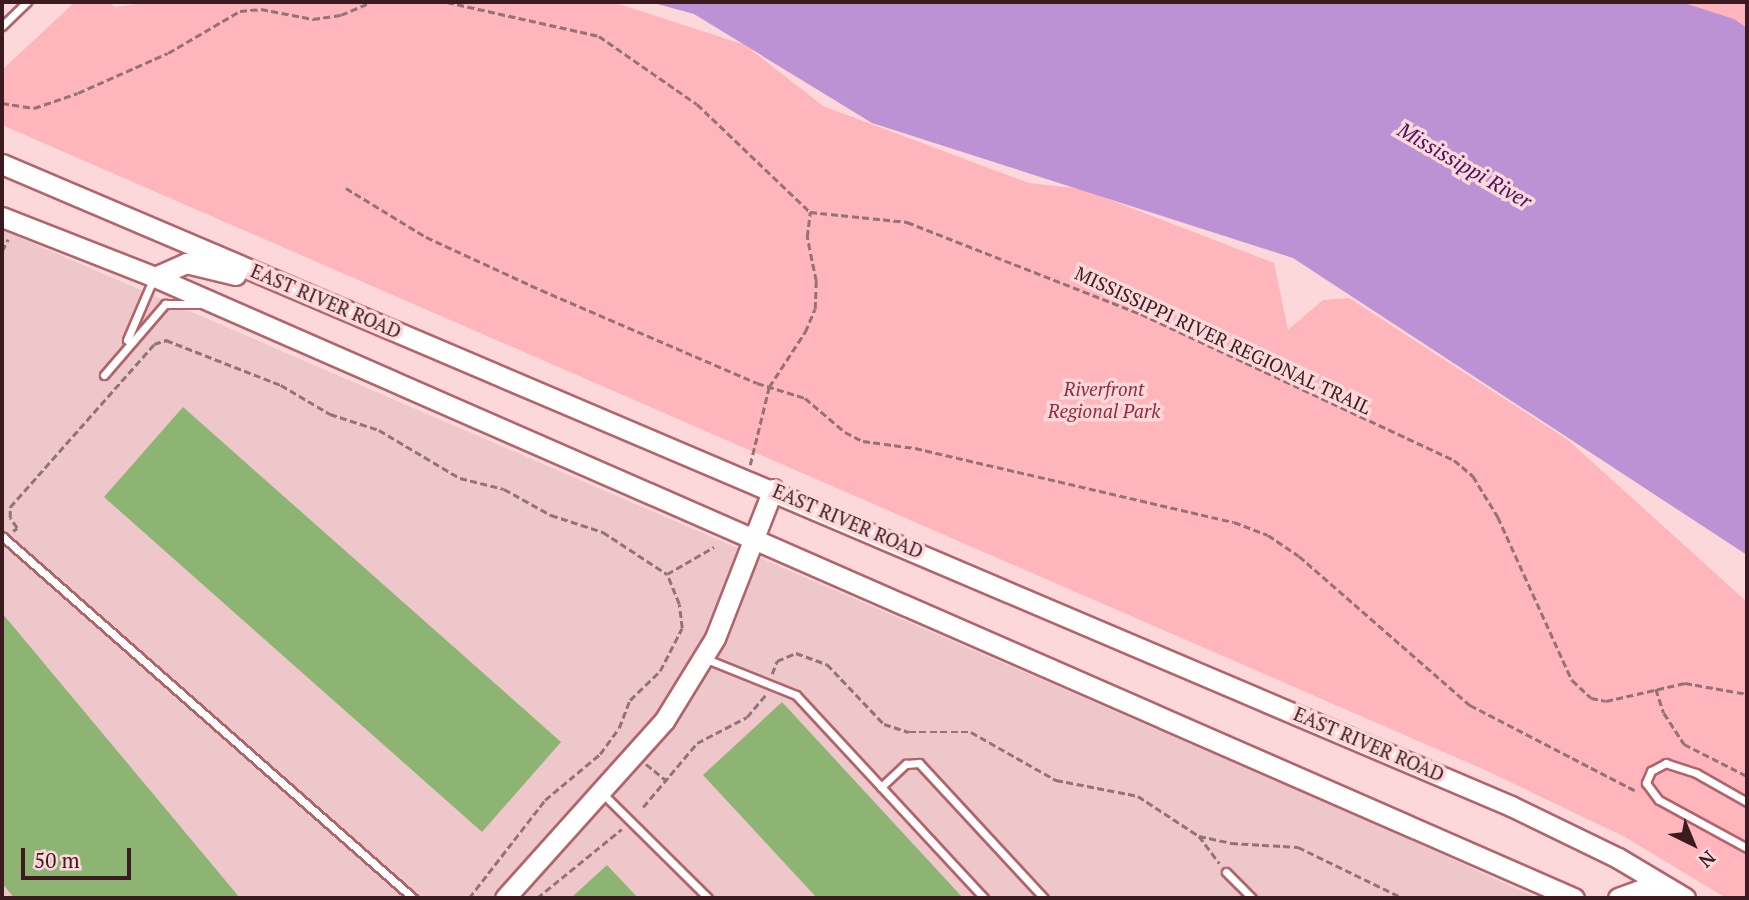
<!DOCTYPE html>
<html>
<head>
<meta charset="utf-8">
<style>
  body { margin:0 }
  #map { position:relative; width:1749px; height:900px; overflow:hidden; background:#fcd8db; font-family:"PT Serif",serif }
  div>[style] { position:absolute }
  .built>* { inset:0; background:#eec7ca }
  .green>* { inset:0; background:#feb5bb }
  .water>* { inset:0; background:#bd92d5 }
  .building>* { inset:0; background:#8db472 }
  .path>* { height:2.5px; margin-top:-1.25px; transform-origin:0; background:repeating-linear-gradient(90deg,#947275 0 7px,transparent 0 10.5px) }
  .roads { filter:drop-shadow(2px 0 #b2646d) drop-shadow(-2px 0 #b2646d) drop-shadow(0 2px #b2646d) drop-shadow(0 -2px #b2646d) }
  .lane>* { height:7px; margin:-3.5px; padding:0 3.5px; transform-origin:3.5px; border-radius:3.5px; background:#fff }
  .secondary>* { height:19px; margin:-9.5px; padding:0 9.5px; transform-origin:9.5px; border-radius:9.5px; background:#fff }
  span { translate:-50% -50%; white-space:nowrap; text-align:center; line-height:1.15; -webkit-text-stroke:7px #fcd8db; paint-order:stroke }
  .street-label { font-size:19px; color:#3b1b1f }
  .park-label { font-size:19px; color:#922c3f; font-style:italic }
  .water-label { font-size:21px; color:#4a1162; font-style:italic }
  .frame { position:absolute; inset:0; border:4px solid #3b1b1f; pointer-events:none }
  .north { position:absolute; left:1658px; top:809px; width:70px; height:70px; -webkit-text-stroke:5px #fcd8db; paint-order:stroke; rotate:137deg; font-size:19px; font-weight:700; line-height:28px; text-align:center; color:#3b1b1f }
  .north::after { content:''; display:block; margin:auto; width:24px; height:32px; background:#3b1b1f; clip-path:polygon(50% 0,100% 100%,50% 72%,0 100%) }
  .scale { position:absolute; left:21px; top:848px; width:110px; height:32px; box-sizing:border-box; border:4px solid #3b1b1f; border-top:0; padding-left:9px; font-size:21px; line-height:24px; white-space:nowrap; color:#3b1b1f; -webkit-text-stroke:5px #fcd8db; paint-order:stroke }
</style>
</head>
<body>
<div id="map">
  <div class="built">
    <i style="clip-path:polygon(2px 230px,1373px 823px,1537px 898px,2px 898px)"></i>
  </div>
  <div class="green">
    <i style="clip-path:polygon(75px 2px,109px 2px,115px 7px,150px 2px,613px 2px,745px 45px,823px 106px,1029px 183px,1082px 189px,1274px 263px,1288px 330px,1323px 300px,1349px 298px,1568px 440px,1747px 602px,1747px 898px,1726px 898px,1625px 837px,1485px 770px,2px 125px,2px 70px)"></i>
    <i style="clip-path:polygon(1664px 2px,1747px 2px,1747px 45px)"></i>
  </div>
  <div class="water">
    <i style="clip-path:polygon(650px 2px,1681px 2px,1734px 19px,1747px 28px,1747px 555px,1293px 258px,872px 123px,694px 14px)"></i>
  </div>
  <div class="building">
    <i style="clip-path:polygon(183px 407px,561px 742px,482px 832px,104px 497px)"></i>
    <i style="clip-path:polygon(2px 613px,240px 898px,14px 898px,2px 883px)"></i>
    <i style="clip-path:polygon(782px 702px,963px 898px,817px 898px,703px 775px)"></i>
    <i style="clip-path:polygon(607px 865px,638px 898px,571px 898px)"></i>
  </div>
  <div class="path">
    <i style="left:447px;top:2px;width:156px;rotate:12.6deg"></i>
    <i style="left:599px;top:36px;width:119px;rotate:34.8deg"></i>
    <i style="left:697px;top:104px;width:156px;rotate:43.7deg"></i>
    <i style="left:810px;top:212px;width:98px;rotate:5.9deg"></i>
    <i style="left:907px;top:222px;width:251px;rotate:21.5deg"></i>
    <i style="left:1141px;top:314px;width:345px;rotate:25deg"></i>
    <i style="left:1454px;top:460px;width:25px;rotate:40deg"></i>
    <i style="left:1473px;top:476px;width:48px;rotate:58.6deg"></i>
    <i style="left:1498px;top:517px;width:179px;rotate:65.6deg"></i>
    <i style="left:1572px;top:680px;width:26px;rotate:43deg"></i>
    <i style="left:1591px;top:698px;width:15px;rotate:11deg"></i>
    <i style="left:1606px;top:701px;width:81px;rotate:-12.8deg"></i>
    <i style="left:1685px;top:683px;width:63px;rotate:10.1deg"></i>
    <i style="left:2px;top:103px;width:32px;rotate:9deg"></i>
    <i style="left:34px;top:108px;width:46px;rotate:-18.8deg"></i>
    <i style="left:78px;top:93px;width:98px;rotate:-24deg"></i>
    <i style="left:168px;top:53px;width:83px;rotate:-30.3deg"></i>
    <i style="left:240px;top:11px;width:21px;rotate:-5deg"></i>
    <i style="left:261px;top:9px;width:53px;rotate:10.9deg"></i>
    <i style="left:313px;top:19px;width:28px;rotate:-8deg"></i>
    <i style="left:341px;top:15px;width:34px;rotate:-23deg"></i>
    <i style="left:346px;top:188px;width:94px;rotate:31.5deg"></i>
    <i style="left:426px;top:237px;width:127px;rotate:24.7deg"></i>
    <i style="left:541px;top:290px;width:235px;rotate:23.3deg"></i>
    <i style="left:757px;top:383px;width:50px;rotate:17.4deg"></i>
    <i style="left:805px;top:398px;width:52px;rotate:40.4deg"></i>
    <i style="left:845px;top:432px;width:20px;rotate:27deg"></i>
    <i style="left:863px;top:441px;width:52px;rotate:7.7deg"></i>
    <i style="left:915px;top:448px;width:327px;rotate:13.1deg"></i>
    <i style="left:1234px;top:522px;width:36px;rotate:21deg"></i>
    <i style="left:1268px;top:535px;width:37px;rotate:34deg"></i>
    <i style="left:1299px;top:556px;width:227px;rotate:41.1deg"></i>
    <i style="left:1470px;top:705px;width:189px;rotate:27.4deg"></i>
    <i style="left:2px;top:251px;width:13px;rotate:-63deg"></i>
    <i style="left:750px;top:465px;width:80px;rotate:-76.3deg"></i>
    <i style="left:769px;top:387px;width:66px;rotate:-56.8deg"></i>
    <i style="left:805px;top:332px;width:25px;rotate:-67deg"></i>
    <i style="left:815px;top:309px;width:28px;rotate:-88deg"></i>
    <i style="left:816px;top:281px;width:45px;rotate:-101.6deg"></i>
    <i style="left:807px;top:237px;width:25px;rotate:-83deg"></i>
    <i style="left:13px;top:531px;width:5px;rotate:-37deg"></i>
    <i style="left:17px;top:528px;width:12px;rotate:-125deg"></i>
    <i style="left:10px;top:518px;width:11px;rotate:-90deg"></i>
    <i style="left:10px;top:507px;width:217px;rotate:-48.5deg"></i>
    <i style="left:154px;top:344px;width:13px;rotate:-18deg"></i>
    <i style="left:166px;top:340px;width:123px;rotate:21.4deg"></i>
    <i style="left:281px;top:385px;width:57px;rotate:30.6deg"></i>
    <i style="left:330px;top:414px;width:52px;rotate:18.1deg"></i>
    <i style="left:379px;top:430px;width:94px;rotate:30.7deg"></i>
    <i style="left:460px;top:478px;width:45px;rotate:14deg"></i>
    <i style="left:504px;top:489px;width:54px;rotate:29deg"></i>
    <i style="left:551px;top:515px;width:55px;rotate:18.1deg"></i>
    <i style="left:603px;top:532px;width:77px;rotate:33.3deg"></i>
    <i style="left:772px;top:674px;width:14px;rotate:-69deg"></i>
    <i style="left:777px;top:661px;width:21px;rotate:-23deg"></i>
    <i style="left:796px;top:653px;width:33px;rotate:20deg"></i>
    <i style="left:827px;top:664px;width:83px;rotate:46.5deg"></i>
    <i style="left:884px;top:724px;width:26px;rotate:18deg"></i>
    <i style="left:909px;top:732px;width:62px"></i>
    <i style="left:971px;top:732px;width:98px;rotate:29.5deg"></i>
    <i style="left:1056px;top:780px;width:84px;rotate:11deg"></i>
    <i style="left:1138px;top:796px;width:73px;rotate:33.3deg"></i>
    <i style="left:1199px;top:836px;width:34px;rotate:53deg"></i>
    <i style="left:1656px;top:689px;width:25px;rotate:72deg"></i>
    <i style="left:1664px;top:713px;width:37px;rotate:57deg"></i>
    <i style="left:1684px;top:744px;width:71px;rotate:26.9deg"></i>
    <i style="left:646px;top:764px;width:27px;rotate:39deg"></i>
    <i style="left:643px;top:807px;width:84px;rotate:-49.8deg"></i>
    <i style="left:697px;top:743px;width:56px;rotate:-27.5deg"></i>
    <i style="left:747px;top:717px;width:30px;rotate:-50deg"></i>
    <i style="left:1199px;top:836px;width:33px;rotate:12deg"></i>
    <i style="left:1231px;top:843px;width:67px;rotate:3.4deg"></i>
    <i style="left:1298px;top:847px;width:117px;rotate:25.9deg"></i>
    <i style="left:469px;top:898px;width:124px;rotate:-52.2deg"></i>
    <i style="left:545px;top:800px;width:72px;rotate:-39.9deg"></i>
    <i style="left:600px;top:754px;width:32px;rotate:-54deg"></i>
    <i style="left:619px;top:728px;width:30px;rotate:-69deg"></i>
    <i style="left:630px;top:700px;width:42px;rotate:-44deg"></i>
    <i style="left:660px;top:671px;width:48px;rotate:-62.9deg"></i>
    <i style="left:682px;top:628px;width:24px;rotate:-97deg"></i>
    <i style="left:679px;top:604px;width:32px;rotate:-112deg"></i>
    <i style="left:667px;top:574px;width:54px;rotate:-29.9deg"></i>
    <i style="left:537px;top:898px;width:109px;rotate:-39.1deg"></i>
  </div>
  <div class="roads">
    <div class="lane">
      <i style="left:2px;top:26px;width:35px;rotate:-44deg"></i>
      <i style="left:127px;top:340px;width:69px;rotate:-66.8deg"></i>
      <i style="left:104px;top:375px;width:94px;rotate:-49.3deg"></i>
      <i style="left:165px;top:304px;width:36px"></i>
      <i style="left:2px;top:536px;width:548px;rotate:41.37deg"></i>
      <i style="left:704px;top:658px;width:99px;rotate:21.9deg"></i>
      <i style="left:796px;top:695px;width:277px;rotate:47.2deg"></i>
      <i style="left:881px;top:787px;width:34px;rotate:-43deg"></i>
      <i style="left:906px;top:764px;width:13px;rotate:-4deg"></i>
      <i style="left:919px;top:763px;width:184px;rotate:47.2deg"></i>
      <i style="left:602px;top:793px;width:149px;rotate:44.7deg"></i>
      <i style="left:1747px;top:802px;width:59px;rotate:-150.4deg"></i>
      <i style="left:1696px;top:773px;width:32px;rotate:-162deg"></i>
      <i style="left:1666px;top:763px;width:17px;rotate:152deg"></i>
      <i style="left:1651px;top:771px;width:13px;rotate:113deg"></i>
      <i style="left:1646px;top:783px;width:21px;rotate:53deg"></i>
      <i style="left:1659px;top:800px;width:100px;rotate:28.6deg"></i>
      <i style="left:1226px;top:872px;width:37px;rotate:45deg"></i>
    </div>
    <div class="secondary">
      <i style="left:2px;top:164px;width:1640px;rotate:23.05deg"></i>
      <i style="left:1511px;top:806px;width:119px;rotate:25.9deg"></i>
      <i style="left:1618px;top:858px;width:78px;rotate:30.8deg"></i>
      <i style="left:2px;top:217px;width:164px;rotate:21.4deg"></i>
      <i style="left:155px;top:277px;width:1549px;rotate:23.64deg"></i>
      <i style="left:155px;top:277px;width:34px;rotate:-24deg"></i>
      <i style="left:186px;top:263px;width:51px;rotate:13.5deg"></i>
      <i style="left:505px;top:898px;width:238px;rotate:-48.1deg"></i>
      <i style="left:664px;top:721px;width:97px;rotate:-58.4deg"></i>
      <i style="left:715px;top:638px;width:160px;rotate:-68.7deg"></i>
      <i style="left:1618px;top:898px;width:27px;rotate:-20deg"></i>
      <i style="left:1643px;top:889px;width:27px;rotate:4deg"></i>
    </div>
  </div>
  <div class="street-label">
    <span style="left:326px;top:301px;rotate:23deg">EAST RIVER ROAD</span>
    <span style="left:1223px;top:340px;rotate:25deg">MISSISSIPPI RIVER REGIONAL TRAIL</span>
    <span style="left:848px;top:521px;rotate:23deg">EAST RIVER ROAD</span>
    <span style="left:1369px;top:744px;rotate:23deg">EAST RIVER ROAD</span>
  </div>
  <div class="park-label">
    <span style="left:1104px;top:400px">Riverfront<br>Regional Park</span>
  </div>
  <div class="water-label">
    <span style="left:1465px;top:165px;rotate:30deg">Mississippi River</span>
  </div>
  <div class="frame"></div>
  <div class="north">N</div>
  <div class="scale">50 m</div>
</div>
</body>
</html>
